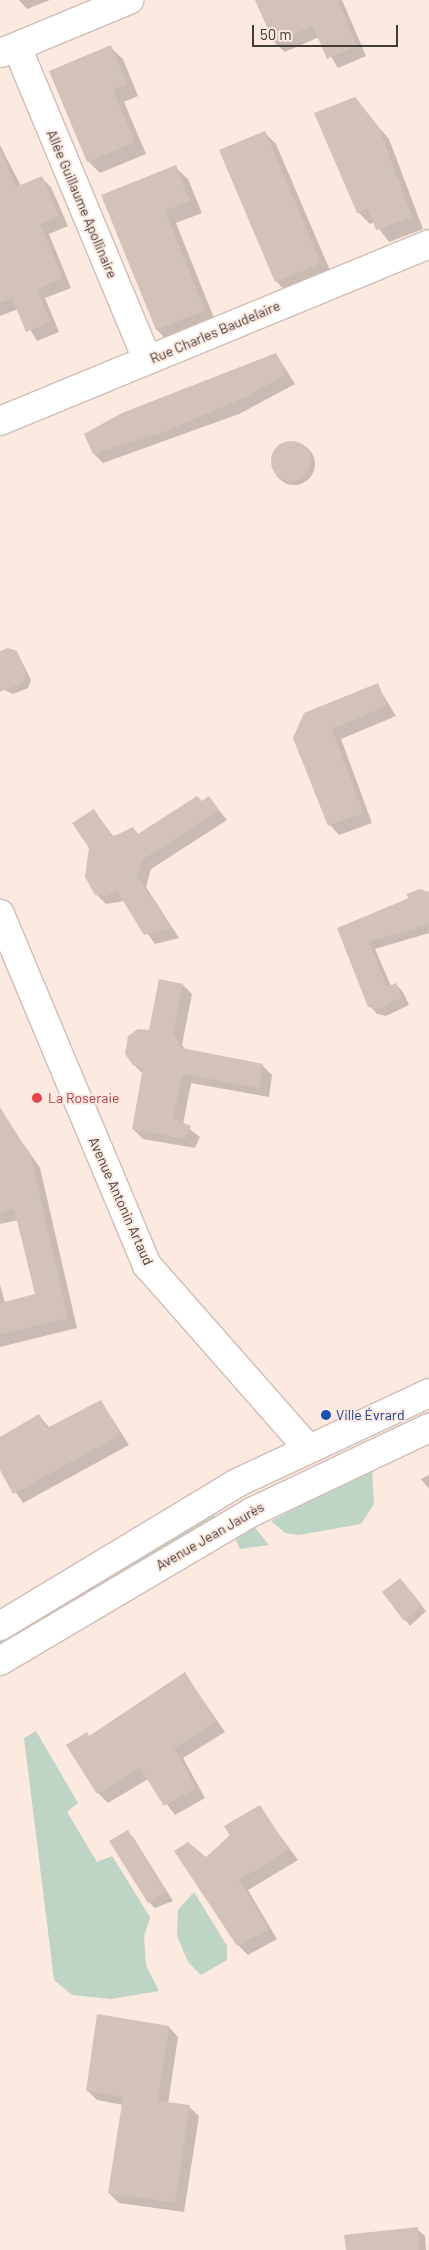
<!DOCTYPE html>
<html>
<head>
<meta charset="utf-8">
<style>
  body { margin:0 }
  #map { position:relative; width:429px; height:2250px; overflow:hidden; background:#fce9e0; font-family:Barlow,sans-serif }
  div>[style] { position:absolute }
  .green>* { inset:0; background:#bed4c4 }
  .shadow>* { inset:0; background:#0003 }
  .round { border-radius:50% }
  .building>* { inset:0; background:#d3c2b8 }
  .roads { filter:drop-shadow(1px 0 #cfbdb4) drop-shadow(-1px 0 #cfbdb4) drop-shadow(0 1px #cfbdb4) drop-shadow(0 -1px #cfbdb4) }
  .minor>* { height:28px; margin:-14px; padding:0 14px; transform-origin:14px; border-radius:14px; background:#fff }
  .major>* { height:28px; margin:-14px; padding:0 14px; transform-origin:14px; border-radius:14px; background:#fff }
  .dots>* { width:14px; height:14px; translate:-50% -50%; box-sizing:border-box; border:2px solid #fce9e0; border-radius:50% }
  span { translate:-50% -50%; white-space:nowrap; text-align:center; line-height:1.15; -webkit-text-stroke:4px #fce9e0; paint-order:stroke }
  .street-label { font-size:14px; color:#433b38 }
  .health-label { font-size:14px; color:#be3a42 }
  .left { translate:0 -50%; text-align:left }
  .transit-label { font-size:14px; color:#164399 }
  .scale { position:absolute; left:252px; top:25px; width:146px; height:22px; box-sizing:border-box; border:2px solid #433b38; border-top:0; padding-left:6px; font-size:15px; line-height:18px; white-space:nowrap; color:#433b38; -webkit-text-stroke:4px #fce9e0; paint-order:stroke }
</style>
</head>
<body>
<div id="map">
  <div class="green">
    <i style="clip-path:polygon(372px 1469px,374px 1504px,361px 1524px,299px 1535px,285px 1533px,271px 1521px)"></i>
    <i style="clip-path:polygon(212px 1509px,216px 1519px,0 1649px,0 1636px)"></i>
    <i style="clip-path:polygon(253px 1525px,269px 1545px,240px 1549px,233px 1534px)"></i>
    <i style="clip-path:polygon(36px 1731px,78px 1803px,67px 1812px,97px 1862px,112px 1856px,150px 1917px,144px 1937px,146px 1965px,159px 1991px,111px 1999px,72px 1995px,54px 1980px,24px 1738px)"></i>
    <i style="clip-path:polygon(194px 1892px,227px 1946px,227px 1960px,201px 1975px,188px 1962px,177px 1936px,178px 1910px)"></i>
  </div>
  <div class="shadow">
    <i style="clip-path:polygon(19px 0,50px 0,27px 9px)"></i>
    <i style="clip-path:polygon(256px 0,342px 0,366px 56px,338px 68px,319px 37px,285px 52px,275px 43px)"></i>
    <i style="clip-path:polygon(110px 47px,123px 59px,138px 96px,124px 102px,146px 154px,100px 173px,88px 161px)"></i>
    <i style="clip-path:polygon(354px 99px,389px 139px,423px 229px,389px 242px,374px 222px,370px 224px,358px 212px)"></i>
    <i style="clip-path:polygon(264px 132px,276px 144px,332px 275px,288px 294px,276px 281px)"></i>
    <i style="clip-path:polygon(0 145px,21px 186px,42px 178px,51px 187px,68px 226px,49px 234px,71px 288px,45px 298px,59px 332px,37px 341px,18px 309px,0 316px)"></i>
    <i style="clip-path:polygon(175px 167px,188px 179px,202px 213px,176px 223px,216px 323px,169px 342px,157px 330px,102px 196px)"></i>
    <i style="clip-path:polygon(276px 354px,295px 384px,239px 414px,103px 463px,94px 454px)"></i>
    <i class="round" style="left:273px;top:443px;width:42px;height:42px"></i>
    <i style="clip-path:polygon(17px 652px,31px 680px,28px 688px,13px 694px,0 688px,0 653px)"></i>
    <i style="clip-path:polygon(377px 685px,396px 716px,341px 739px,372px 823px,339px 835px,330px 825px,295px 738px)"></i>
    <i style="clip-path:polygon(209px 798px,227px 820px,151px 869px,146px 887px,179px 938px,155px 944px,124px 901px,106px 904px,96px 894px,94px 811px,114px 837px,139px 835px)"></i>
    <i style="clip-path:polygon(429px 893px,429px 933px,375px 949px,391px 986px,396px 984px,403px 992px,409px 1005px,386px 1016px,377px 1014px,370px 1006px,339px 929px)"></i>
    <i style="clip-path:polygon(183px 985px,192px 994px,182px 1045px,186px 1050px,262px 1065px,272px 1075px,269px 1097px,191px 1083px,183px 1124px,200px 1137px,195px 1148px,143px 1139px,133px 1129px,143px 1074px,134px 1065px)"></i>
    <i style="clip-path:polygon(2px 1113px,40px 1168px,77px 1328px,0 1347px,0 1284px,5px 1303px,37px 1295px,18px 1220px,0 1224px)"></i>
    <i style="clip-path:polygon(101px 1401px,129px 1445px,23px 1503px,0 1468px,0 1438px,39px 1416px,50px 1428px)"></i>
    <i style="clip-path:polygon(429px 1475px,429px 1489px,421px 1479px)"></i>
    <i style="clip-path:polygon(405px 1585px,426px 1611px,410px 1626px,384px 1592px)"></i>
    <i style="clip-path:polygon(185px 1674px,225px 1732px,183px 1758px,205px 1798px,175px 1815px,148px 1779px,108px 1803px,98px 1793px,87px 1734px,90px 1737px)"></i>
    <i style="clip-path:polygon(259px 1807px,298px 1860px,248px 1890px,277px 1939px,248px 1955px,238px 1945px,206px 1858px)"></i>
    <i style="clip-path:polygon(127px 1832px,133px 1837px,173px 1901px,155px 1908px,149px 1902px,110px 1841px)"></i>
    <i style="clip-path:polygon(169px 2027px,178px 2037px,168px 2104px,189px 2107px,199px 2116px,184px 2212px,119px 2203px,109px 2193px,123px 2105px,97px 2100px,87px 2090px)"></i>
    <i style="clip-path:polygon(417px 2229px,425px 2236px,426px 2250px,347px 2250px)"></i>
  </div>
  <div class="building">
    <i style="clip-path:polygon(255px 0,337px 0,357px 46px,327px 59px,313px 26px,274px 43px)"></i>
    <i style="clip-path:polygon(111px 45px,127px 84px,113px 89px,135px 142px,87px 162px,49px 71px)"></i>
    <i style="clip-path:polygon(355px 97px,378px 126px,412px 217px,376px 230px,368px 208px,357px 213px,314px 113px)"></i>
    <i style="clip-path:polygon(265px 131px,321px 263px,275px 282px,219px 150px)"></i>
    <i style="clip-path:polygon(0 148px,16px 187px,42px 176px,59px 216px,40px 224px,63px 278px,37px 289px,50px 322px,26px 332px,12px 298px,0 303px)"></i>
    <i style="clip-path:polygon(176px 165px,190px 201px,165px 211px,205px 311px,156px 330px,101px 195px)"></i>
    <i style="clip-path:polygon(276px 353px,286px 374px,248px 396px,164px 432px,93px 454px,84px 434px,122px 413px)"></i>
    <i class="round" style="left:271px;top:441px;width:40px;height:40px"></i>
    <i style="clip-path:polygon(8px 648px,17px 651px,26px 674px,23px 683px,0 692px,0 651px)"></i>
    <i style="clip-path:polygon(378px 683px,387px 706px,332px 729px,363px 813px,328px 826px,293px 738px,304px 713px)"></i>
    <i style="clip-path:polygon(197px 796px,202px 801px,209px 796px,219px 810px,142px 860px,137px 876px,171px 928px,144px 935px,117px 891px,107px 896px,95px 895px,85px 877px,89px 848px,72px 823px,94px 809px,112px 837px,133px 827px,138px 834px)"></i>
    <i style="clip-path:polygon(420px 889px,429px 892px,429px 924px,369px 942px,387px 987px,396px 983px,402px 997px,378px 1009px,368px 1007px,337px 928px,409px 898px,406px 894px)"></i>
    <i style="clip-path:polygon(159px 979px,183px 984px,173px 1034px,182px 1048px,263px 1064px,260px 1088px,182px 1074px,173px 1118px,191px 1126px,185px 1139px,132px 1129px,143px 1068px,133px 1065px,125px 1054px,128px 1036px,138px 1029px,149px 1030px)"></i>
    <i style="clip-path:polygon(0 1107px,31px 1157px,68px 1318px,0 1334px,0 1303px,35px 1294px,14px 1209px,0 1212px)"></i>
    <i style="clip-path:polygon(101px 1400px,120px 1435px,13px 1494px,0 1470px,0 1437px,39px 1414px,47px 1428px)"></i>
    <i style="clip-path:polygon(400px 1578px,422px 1605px,404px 1621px,382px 1592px)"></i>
    <i style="clip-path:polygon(185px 1672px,216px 1722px,174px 1748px,196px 1788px,164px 1806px,140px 1768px,97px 1794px,66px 1745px,87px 1732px,89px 1736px)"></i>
    <i style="clip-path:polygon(260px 1805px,289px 1850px,239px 1880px,269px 1929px,237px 1946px,174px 1851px,188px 1842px,206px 1857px,230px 1836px,224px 1826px)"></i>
    <i style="clip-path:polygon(128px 1830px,166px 1892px,148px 1903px,109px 1841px)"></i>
    <i style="clip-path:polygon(97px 2014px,169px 2026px,158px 2101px,190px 2105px,175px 2203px,108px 2193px,123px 2097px,86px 2091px)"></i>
    <i style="clip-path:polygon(418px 2227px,419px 2250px,346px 2250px,344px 2235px)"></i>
  </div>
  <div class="roads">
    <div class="minor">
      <i style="left:17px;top:47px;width:339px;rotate:67.4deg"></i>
      <i style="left:1px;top:53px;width:139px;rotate:-22.5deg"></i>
      <i style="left:0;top:421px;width:464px;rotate:-22.4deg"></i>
      <i style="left:0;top:914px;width:381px;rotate:67.3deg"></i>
      <i style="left:147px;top:1265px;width:242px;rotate:48.7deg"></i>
    </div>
    <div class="major">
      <i style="left:0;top:1626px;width:277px;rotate:-31.1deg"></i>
      <i style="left:237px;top:1483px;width:212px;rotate:-25.1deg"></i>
      <i style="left:0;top:1661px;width:293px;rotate:-30.6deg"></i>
      <i style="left:252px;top:1512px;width:196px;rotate:-25.4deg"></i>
    </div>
  </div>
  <div class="dots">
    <i style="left:37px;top:1098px;background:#e0444e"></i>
    <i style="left:326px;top:1415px;background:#1a4fb4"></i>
  </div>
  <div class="street-label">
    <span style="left:82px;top:204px;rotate:67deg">Allée Guillaume Apollinaire</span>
    <span style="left:215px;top:332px;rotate:-23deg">Rue Charles Baudelaire</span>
    <span style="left:121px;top:1201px;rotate:66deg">Avenue Antonin Artaud</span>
    <span style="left:210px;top:1536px;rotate:-30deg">Avenue Jean Jaurès</span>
  </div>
  <div class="health-label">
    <span class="left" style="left:48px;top:1098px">La Roseraie</span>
  </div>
  <div class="transit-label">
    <span class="left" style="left:336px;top:1415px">Ville Évrard</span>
  </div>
  <div class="scale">50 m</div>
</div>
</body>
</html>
